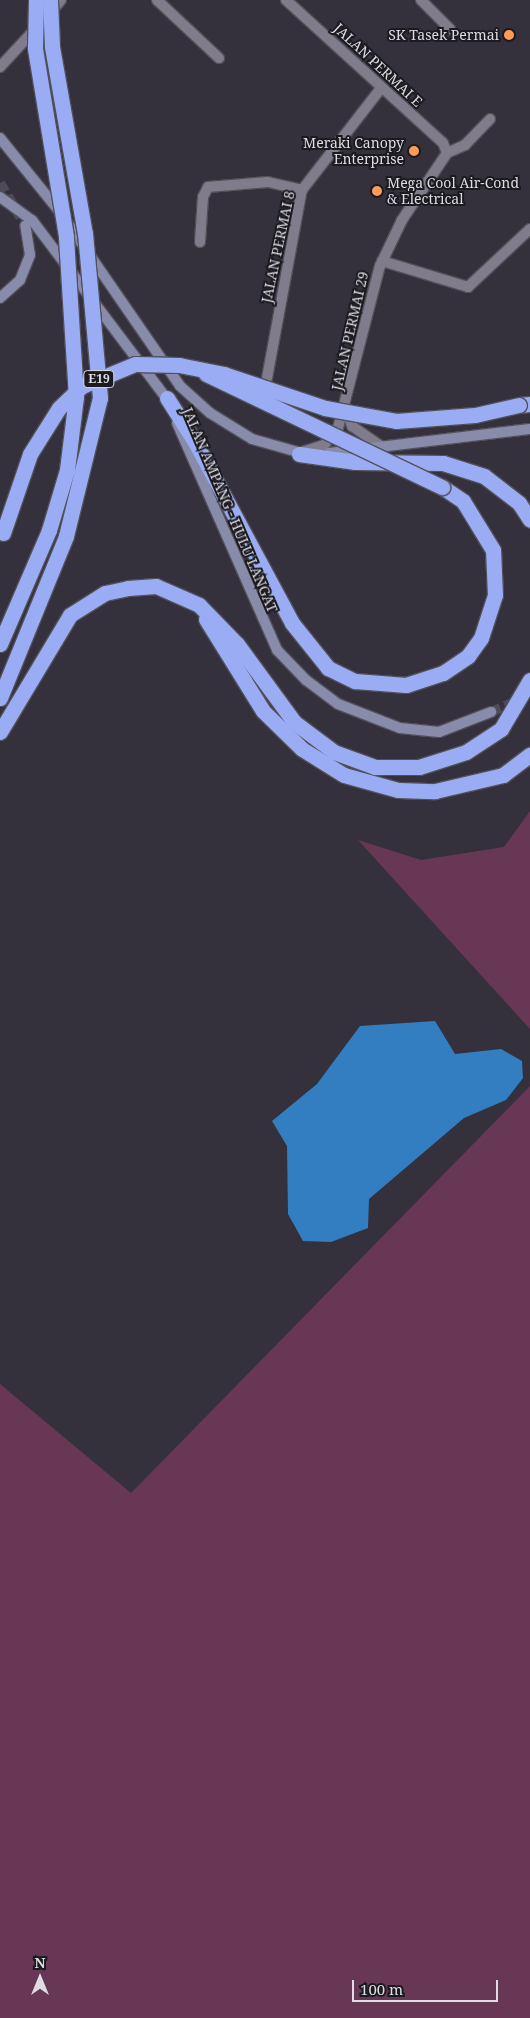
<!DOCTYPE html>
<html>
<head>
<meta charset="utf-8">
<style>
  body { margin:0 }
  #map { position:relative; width:530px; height:2018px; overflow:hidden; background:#34313d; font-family:"Noto Serif",serif }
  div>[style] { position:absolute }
  .green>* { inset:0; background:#673755 }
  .water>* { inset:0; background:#327ec1 }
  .secondary-tunnel>* { height:10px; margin-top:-5px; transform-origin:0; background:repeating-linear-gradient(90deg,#4e4b56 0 10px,transparent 0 15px) }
  .roads { filter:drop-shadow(1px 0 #52505a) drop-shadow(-1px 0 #52505a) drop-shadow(0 1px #52505a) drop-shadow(0 -1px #52505a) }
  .street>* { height:10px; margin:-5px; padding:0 5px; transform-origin:5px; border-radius:5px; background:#807c8b }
  .secondary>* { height:10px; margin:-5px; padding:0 5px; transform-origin:5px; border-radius:5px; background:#888baa }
  .highway>* { height:15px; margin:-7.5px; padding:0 7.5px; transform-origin:7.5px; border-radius:7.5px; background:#9aadf4 }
  .bridges { filter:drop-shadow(1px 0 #52505a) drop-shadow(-1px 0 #52505a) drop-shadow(0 1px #52505a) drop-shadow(0 -1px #52505a) }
  .highway-bridge>* { height:15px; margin:-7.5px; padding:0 7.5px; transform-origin:7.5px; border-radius:7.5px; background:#9aadf4 }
  .dots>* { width:14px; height:14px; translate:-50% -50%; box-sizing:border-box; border:2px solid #1b1a1f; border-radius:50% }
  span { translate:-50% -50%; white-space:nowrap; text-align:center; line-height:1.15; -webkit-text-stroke:4px #1b1a1f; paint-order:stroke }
  .shield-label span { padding:1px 4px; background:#1b1a1f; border:1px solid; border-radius:4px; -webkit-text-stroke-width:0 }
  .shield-label { font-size:12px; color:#dedce4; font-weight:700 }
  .poi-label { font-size:14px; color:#dedce4 }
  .right { translate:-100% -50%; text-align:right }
  .left { translate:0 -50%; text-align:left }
  .street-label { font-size:14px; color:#dedce4 }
  .north { position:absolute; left:15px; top:1953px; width:50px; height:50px; -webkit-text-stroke:4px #1b1a1f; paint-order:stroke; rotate:0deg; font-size:14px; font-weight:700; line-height:20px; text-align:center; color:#dedce4 }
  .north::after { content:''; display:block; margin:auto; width:18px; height:22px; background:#dedce4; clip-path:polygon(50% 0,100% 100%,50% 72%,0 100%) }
  .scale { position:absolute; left:352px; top:1980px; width:146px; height:22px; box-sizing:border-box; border:2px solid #dedce4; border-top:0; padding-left:6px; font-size:15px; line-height:18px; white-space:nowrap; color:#dedce4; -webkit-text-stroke:4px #1b1a1f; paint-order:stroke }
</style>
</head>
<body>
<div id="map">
  <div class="green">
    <i style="clip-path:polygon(530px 811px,530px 1029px,358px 840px,421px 860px,504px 847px)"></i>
    <i style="clip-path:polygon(530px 1086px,530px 2018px,0 2018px,0 1384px,131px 1493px)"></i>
  </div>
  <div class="water">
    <i style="clip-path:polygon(435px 1021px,455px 1054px,501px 1049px,522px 1061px,523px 1078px,506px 1100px,464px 1118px,369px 1199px,368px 1228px,331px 1242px,303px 1241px,288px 1214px,287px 1146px,272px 1121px,317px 1084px,360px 1026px)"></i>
  </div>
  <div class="secondary-tunnel">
    <i style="left:0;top:183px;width:49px;rotate:59.2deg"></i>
    <i style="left:491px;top:712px;width:30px;rotate:-23deg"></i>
  </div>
  <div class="roads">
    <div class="street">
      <i style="left:157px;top:0;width:85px;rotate:43.1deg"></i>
      <i style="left:286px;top:0;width:212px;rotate:42.3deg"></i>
      <i style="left:443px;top:143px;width:11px;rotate:68deg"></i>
      <i style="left:421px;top:0;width:41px;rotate:45deg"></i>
      <i style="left:50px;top:13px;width:17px;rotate:-50deg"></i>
      <i style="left:0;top:67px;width:54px;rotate:-47.2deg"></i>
      <i style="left:447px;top:153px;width:20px;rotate:-24deg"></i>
      <i style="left:465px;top:145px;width:36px;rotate:-46deg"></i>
      <i style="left:200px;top:242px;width:45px;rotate:-86.2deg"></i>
      <i style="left:203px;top:197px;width:11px;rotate:-63deg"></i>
      <i style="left:208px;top:187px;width:60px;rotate:-4.8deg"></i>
      <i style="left:268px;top:182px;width:35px;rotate:13deg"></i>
      <i style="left:382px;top:261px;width:90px;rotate:16.8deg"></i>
      <i style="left:468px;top:287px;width:85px;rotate:-43.1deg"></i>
      <i style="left:267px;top:378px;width:191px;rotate:-79.5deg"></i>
      <i style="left:302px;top:190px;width:130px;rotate:-52.2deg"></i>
      <i style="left:347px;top:409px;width:18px;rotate:74deg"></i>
      <i style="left:352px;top:426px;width:39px;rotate:35deg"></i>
      <i style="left:302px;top:452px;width:23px;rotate:-18deg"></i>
      <i style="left:324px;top:445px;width:22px;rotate:-51deg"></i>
      <i style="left:338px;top:428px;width:167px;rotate:-75.5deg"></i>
      <i style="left:380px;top:266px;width:51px;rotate:-64.4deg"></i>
      <i style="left:402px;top:220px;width:81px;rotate:-56.1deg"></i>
    </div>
    <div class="secondary">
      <i style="left:0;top:138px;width:95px;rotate:51deg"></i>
      <i style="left:60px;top:212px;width:211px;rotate:55.4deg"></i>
      <i style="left:180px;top:386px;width:40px;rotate:42deg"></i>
      <i style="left:210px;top:413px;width:49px;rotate:31.8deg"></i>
      <i style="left:252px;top:439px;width:55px;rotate:15.8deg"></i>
      <i style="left:0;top:197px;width:39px;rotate:36deg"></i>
      <i style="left:32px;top:220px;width:228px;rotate:53deg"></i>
      <i style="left:0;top:298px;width:27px;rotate:-42deg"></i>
      <i style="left:20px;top:280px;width:27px;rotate:-68deg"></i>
      <i style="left:30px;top:255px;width:30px;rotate:-99deg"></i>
      <i style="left:177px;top:423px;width:248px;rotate:66.2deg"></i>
      <i style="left:277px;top:650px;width:42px;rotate:46deg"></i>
      <i style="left:306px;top:680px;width:40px;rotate:37deg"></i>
      <i style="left:338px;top:704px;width:66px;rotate:21.2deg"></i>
      <i style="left:400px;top:728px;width:39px;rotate:6deg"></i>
      <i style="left:439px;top:732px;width:56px;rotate:-21deg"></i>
      <i style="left:329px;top:453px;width:202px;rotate:-6.8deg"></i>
    </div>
    <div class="highway">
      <i style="left:167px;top:398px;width:52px;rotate:57.5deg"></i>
      <i style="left:195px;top:442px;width:205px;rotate:61.8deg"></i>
      <i style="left:292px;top:623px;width:58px;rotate:51.3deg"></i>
      <i style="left:328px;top:668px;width:30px;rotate:26deg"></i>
      <i style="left:355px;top:681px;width:51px;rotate:4.5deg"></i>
      <i style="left:406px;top:685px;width:39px;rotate:-18deg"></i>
      <i style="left:443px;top:673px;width:30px;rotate:-34deg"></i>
      <i style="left:468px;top:656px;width:22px;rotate:-54deg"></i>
      <i style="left:481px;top:638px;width:45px;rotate:-72deg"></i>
      <i style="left:495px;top:595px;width:45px;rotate:-92.5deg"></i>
      <i style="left:493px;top:550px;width:57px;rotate:-121.5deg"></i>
      <i style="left:463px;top:501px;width:25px;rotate:-146deg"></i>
      <i style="left:519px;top:405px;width:11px;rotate:-5deg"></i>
      <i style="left:299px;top:454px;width:57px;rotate:8.1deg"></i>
      <i style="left:355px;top:462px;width:88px;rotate:0.7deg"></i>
      <i style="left:443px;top:463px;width:43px;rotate:17.6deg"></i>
      <i style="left:484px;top:476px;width:44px;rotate:37.6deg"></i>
      <i style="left:519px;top:503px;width:20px;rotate:57deg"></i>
      <i style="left:206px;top:619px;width:108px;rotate:58.2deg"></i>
      <i style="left:263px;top:711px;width:54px;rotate:44.3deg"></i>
      <i style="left:302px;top:749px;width:49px;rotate:31.8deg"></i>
      <i style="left:344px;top:775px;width:56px;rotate:15.5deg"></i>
      <i style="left:398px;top:790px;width:37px;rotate:2deg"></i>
      <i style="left:435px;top:791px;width:70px;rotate:-13.2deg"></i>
      <i style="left:503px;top:775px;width:34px;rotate:-37deg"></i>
      <i style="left:0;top:732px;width:136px;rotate:-59.1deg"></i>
      <i style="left:70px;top:615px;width:41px;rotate:-32.2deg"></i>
      <i style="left:105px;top:593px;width:24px;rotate:-12deg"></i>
      <i style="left:128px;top:588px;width:28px;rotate:-4deg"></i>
      <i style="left:156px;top:586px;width:47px;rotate:23.8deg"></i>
      <i style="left:199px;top:605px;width:54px;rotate:45.7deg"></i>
      <i style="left:237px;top:644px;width:97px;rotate:53.8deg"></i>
      <i style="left:294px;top:722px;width:50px;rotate:36.9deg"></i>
      <i style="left:334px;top:752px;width:44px;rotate:20.1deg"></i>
      <i style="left:375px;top:767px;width:44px"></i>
      <i style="left:419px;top:767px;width:49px;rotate:-17.7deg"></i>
      <i style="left:466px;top:752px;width:42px;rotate:-33.3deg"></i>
      <i style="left:501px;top:729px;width:57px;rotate:-59.4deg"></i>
    </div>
  </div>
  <div class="bridges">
    <div class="highway-bridge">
      <i style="left:206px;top:374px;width:262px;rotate:25.6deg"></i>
      <i style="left:3px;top:533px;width:83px;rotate:-71.1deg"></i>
      <i style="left:30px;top:454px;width:54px;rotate:-57.8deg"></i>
      <i style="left:59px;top:408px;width:32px;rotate:-44deg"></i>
      <i style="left:82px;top:386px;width:57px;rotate:-22.5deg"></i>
      <i style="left:135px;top:364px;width:44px;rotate:1.3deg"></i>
      <i style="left:179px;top:365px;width:46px;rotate:11.3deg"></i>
      <i style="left:224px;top:374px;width:107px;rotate:18.6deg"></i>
      <i style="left:325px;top:408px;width:72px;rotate:10.4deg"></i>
      <i style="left:396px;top:421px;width:79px;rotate:-4.3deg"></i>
      <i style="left:475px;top:415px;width:45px;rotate:-12.8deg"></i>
      <i style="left:0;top:644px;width:124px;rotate:-66.7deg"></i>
      <i style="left:49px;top:530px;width:63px;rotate:-73.3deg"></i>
      <i style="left:67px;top:470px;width:74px;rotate:-83deg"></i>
      <i style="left:76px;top:397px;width:161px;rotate:-93.6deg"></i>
      <i style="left:66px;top:236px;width:191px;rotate:-99.4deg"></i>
      <i style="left:35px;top:48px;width:48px;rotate:-88.8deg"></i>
      <i style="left:0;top:698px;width:175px;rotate:-67.8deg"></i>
      <i style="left:66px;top:536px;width:142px;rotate:-76.2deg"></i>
      <i style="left:100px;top:398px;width:165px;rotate:-95.2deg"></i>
      <i style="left:85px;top:234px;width:191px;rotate:-100deg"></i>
      <i style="left:52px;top:46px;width:46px;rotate:-92.5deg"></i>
    </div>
  </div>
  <div class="dots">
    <i style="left:509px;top:35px;background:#fd9c57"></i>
    <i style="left:414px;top:151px;background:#fd9c57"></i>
    <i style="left:377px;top:191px;background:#fd9c57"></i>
  </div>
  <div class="shield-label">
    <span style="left:99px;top:379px">E19</span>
  </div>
  <div class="poi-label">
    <span class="right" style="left:499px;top:35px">SK Tasek Permai</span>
    <span class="right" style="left:404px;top:151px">Meraki Canopy<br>Enterprise</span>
    <span class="left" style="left:387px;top:191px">Mega Cool Air-Cond<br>&amp; Electrical</span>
  </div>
  <div class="street-label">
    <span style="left:378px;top:65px;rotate:43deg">JALAN PERMAI E</span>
    <span style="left:278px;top:247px;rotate:-78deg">JALAN PERMAI 8</span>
    <span style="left:350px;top:331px;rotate:-77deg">JALAN PERMAI 29</span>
    <span style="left:230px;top:510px;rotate:67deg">JALAN AMPANG - HULU LANGAT</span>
  </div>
  <div class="north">N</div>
  <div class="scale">100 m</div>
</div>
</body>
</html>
